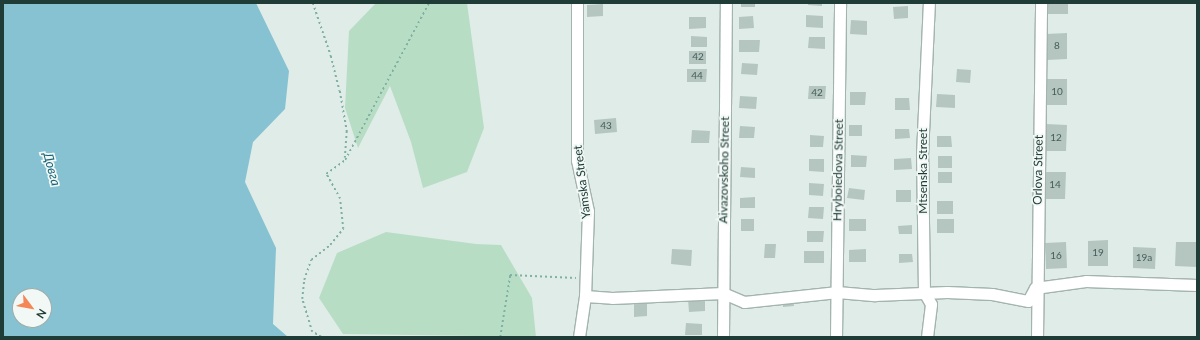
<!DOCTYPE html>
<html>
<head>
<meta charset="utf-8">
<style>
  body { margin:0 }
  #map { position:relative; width:1200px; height:340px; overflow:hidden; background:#e0ece7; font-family:Lato,sans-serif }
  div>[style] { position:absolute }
  .green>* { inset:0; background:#b8ddc5 }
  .water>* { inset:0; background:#86c2d2 }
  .building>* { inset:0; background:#b5c6c0 }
  .path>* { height:1.5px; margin-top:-0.75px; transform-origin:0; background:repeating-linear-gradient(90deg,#80b0a4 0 2px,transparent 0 5px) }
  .roads { filter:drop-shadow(1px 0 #a3b4af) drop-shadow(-1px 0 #a3b4af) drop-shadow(0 1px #a3b4af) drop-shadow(0 -1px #a3b4af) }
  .minor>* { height:11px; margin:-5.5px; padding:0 5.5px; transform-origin:5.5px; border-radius:5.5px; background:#fff }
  span { translate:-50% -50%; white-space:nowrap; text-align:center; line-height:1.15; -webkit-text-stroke:3.5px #f1f8f5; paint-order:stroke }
  .number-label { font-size:10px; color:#455e59 }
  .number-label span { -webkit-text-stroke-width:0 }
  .street-label { font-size:12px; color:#203c37 }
  .water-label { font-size:13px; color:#196379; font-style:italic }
  .frame { position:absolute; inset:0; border:4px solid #203c37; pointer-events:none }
  .north { position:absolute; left:12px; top:288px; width:40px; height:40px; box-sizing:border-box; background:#f1f8f5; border:1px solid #9dada9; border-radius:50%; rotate:122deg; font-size:11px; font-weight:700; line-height:16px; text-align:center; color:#203c37 }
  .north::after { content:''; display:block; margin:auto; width:14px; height:18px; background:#f58655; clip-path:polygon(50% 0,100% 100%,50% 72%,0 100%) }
</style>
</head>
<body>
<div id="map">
  <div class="green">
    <i style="clip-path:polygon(376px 3px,467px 3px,484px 128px,467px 172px,423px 188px,411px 142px,390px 86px,358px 148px,345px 108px,349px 31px)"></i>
    <i style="clip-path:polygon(386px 232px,476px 244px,501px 245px,532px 298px,536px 337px,343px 334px,319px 298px,337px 253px)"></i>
  </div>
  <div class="water">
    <i style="clip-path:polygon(evenodd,3px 3px,256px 3px,289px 71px,285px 109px,253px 142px,245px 182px,276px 248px,273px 324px,288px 337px,3px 337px,3px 3px,20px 296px,44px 296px,44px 320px,20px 320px,20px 296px)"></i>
  </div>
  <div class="building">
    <i style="clip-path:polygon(741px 3px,755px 3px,755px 7px,741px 7px)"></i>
    <i style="clip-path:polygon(808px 3px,822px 3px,822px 6px,808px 5px)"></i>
    <i style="clip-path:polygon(1048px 3px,1068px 3px,1068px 14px,1048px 14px)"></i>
    <i style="clip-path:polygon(603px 4px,603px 16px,587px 17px,587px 5px)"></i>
    <i style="clip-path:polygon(908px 6px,908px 18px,894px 19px,893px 7px)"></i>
    <i style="clip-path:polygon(806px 15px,823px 16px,823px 28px,806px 27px)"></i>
    <i style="clip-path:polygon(753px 16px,754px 28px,739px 29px,739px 17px)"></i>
    <i style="clip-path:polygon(689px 17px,706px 17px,706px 28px,689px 29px)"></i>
    <i style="clip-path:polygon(851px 20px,867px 21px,867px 35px,850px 34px)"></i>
    <i style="clip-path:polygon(1067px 33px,1067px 59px,1047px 60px,1046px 34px)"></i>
    <i style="clip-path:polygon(691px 36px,707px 37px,707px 47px,691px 47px)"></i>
    <i style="clip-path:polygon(809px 37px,825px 37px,825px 49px,808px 48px)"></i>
    <i style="clip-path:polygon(739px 40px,760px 40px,759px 52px,739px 52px)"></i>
    <i style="clip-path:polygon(689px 51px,706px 51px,706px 64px,689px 64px)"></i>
    <i style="clip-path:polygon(742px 63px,758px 64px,757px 75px,741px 74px)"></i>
    <i style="clip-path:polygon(687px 69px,707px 69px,706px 82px,687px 82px)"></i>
    <i style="clip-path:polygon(957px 69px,971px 70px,970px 83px,956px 82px)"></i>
    <i style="clip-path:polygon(1047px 79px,1067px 79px,1067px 105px,1047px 105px)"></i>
    <i style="clip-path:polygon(809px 86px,826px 86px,825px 99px,808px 99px)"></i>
    <i style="clip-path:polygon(850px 92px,866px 92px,865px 105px,850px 105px)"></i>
    <i style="clip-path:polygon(937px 94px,955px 95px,955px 108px,936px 107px)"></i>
    <i style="clip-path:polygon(740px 96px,757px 97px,756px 109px,739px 108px)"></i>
    <i style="clip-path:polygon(895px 98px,909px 98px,910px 110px,895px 110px)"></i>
    <i style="clip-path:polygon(616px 118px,617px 132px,595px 134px,594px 120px)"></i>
    <i style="clip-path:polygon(1046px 124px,1067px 125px,1066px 151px,1045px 151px)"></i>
    <i style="clip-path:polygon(849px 125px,862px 125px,862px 136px,849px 136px)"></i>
    <i style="clip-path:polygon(740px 126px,755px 127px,754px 138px,739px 138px)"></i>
    <i style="clip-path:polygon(895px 129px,909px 129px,910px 138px,895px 139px)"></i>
    <i style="clip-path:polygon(692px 130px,710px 131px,709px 143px,691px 143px)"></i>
    <i style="clip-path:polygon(810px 135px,824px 136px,823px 147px,810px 147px)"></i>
    <i style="clip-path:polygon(937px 136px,951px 136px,952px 147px,937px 147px)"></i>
    <i style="clip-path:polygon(851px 155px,867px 156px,866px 167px,851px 167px)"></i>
    <i style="clip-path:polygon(938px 156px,952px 156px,952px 168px,938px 168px)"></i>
    <i style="clip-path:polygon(911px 158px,912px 169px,894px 170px,894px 159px)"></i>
    <i style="clip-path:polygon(809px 159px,824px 159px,824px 172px,809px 171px)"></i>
    <i style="clip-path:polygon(741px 167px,755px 168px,755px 178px,740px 177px)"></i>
    <i style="clip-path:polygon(938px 172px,952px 172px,952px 183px,938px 183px)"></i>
    <i style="clip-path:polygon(1045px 172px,1066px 172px,1065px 199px,1045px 199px)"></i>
    <i style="clip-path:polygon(809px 183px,824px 184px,823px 196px,809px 195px)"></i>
    <i style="clip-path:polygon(849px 188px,865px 190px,864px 200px,847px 198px)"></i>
    <i style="clip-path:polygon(896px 190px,911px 190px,911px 202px,896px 202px)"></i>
    <i style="clip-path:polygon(755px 197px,755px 208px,740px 208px,740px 198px)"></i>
    <i style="clip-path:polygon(937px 201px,953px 201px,953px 214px,937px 214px)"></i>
    <i style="clip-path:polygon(809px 207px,824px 207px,823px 219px,808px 218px)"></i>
    <i style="clip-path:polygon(741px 219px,754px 219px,754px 231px,741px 231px)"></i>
    <i style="clip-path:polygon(849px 219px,866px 219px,866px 231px,849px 231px)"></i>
    <i style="clip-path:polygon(937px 219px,954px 219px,954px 233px,937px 233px)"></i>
    <i style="clip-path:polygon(912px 225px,912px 234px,899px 234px,898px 226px)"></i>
    <i style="clip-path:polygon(807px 231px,824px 231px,823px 242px,807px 242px)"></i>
    <i style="clip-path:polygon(1108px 240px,1108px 266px,1088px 266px,1088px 241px)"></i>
    <i style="clip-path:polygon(1066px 242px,1067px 268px,1046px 269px,1045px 243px)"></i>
    <i style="clip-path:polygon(1176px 242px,1197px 242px,1197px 267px,1175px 266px)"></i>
    <i style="clip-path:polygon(765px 244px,776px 244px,775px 258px,764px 258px)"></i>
    <i style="clip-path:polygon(1133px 247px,1156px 248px,1155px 269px,1133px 268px)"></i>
    <i style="clip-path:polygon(672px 249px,692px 250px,691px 266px,671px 264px)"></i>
    <i style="clip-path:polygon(866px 249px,866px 262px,849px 262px,849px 250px)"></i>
    <i style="clip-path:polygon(804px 251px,824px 251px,824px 263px,804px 263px)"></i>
    <i style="clip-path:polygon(899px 254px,912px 254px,913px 262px,899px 263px)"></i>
    <i style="clip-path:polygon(793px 295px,794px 306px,783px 307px,782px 296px)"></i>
    <i style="clip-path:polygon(634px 298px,647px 298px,647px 316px,634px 317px)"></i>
    <i style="clip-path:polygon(705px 298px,705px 311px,689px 312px,688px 299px)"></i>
    <i style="clip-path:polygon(686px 323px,702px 324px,702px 335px,685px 335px)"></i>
  </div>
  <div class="path">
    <i style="left:313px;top:3px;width:56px;rotate:71.2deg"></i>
    <i style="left:331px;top:56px;width:36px;rotate:76deg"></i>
    <i style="left:340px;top:91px;width:41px;rotate:80.1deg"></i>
    <i style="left:347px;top:131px;width:27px;rotate:94deg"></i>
    <i style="left:321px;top:337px;width:10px;rotate:-151deg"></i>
    <i style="left:312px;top:332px;width:34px;rotate:-107deg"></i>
    <i style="left:302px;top:299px;width:19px;rotate:-84deg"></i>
    <i style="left:304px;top:280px;width:21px;rotate:-71deg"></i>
    <i style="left:311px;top:260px;width:24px;rotate:-38deg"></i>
    <i style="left:330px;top:245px;width:21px;rotate:-51deg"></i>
    <i style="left:343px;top:229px;width:30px;rotate:-96deg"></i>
    <i style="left:340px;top:199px;width:29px;rotate:-119deg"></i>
    <i style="left:326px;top:174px;width:24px;rotate:-36deg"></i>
    <i style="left:345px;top:160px;width:178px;rotate:-61.9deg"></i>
    <i style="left:500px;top:337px;width:63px;rotate:-80.8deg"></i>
    <i style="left:510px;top:275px;width:66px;rotate:2.6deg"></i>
  </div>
  <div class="roads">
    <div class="minor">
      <i style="left:577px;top:3px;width:157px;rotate:90deg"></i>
      <i style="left:577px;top:160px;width:52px;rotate:77.8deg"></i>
      <i style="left:588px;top:211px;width:85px;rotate:92deg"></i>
      <i style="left:585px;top:296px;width:41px;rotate:98.3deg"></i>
      <i style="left:585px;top:296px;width:27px;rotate:4deg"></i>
      <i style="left:612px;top:298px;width:111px;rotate:-2.6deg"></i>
      <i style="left:723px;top:293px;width:23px;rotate:23deg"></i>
      <i style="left:744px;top:302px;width:94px;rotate:-6.1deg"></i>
      <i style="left:837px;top:292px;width:38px;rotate:5deg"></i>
      <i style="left:875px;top:295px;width:72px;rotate:-2.4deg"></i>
      <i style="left:947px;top:292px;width:45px;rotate:2.5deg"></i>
      <i style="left:992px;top:294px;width:37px;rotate:11deg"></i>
      <i style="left:1028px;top:301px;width:15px;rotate:-62deg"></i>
      <i style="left:1035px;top:288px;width:51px;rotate:-7.8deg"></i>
      <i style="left:1086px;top:281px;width:111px;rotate:2.1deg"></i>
      <i style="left:723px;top:337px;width:334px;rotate:-89.5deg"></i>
      <i style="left:836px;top:337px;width:334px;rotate:-89.3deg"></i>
      <i style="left:927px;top:337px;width:33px;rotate:-83deg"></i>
      <i style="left:931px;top:304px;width:14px;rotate:-120deg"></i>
      <i style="left:924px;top:292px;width:137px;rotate:-90.8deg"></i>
      <i style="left:922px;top:155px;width:152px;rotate:-87.4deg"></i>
      <i style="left:1037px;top:337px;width:334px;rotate:-89.3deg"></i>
    </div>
  </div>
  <div class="number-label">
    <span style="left:1057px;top:46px">8</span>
    <span style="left:698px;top:57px">42</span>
    <span style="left:697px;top:76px">44</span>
    <span style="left:1057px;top:92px">10</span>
    <span style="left:817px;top:93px">42</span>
    <span style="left:606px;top:126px">43</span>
    <span style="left:1056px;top:138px">12</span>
    <span style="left:1055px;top:185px">14</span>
    <span style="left:1098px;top:253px">19</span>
    <span style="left:1056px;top:256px">16</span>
    <span style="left:1144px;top:258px">19а</span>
  </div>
  <div class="street-label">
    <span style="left:724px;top:170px;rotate:-89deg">Aivazovskoho Street</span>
    <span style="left:838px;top:170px;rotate:-89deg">Hryboiedova Street</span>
    <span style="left:1038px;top:170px;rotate:-89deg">Orlova Street</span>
    <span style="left:923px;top:171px;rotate:-90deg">Mtsenska Street</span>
    <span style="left:582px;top:182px;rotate:-97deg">Yamska Street</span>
  </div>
  <div class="water-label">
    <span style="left:52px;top:169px;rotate:75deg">Довга</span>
  </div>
  <div class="frame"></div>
  <div class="north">N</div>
</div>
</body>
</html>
